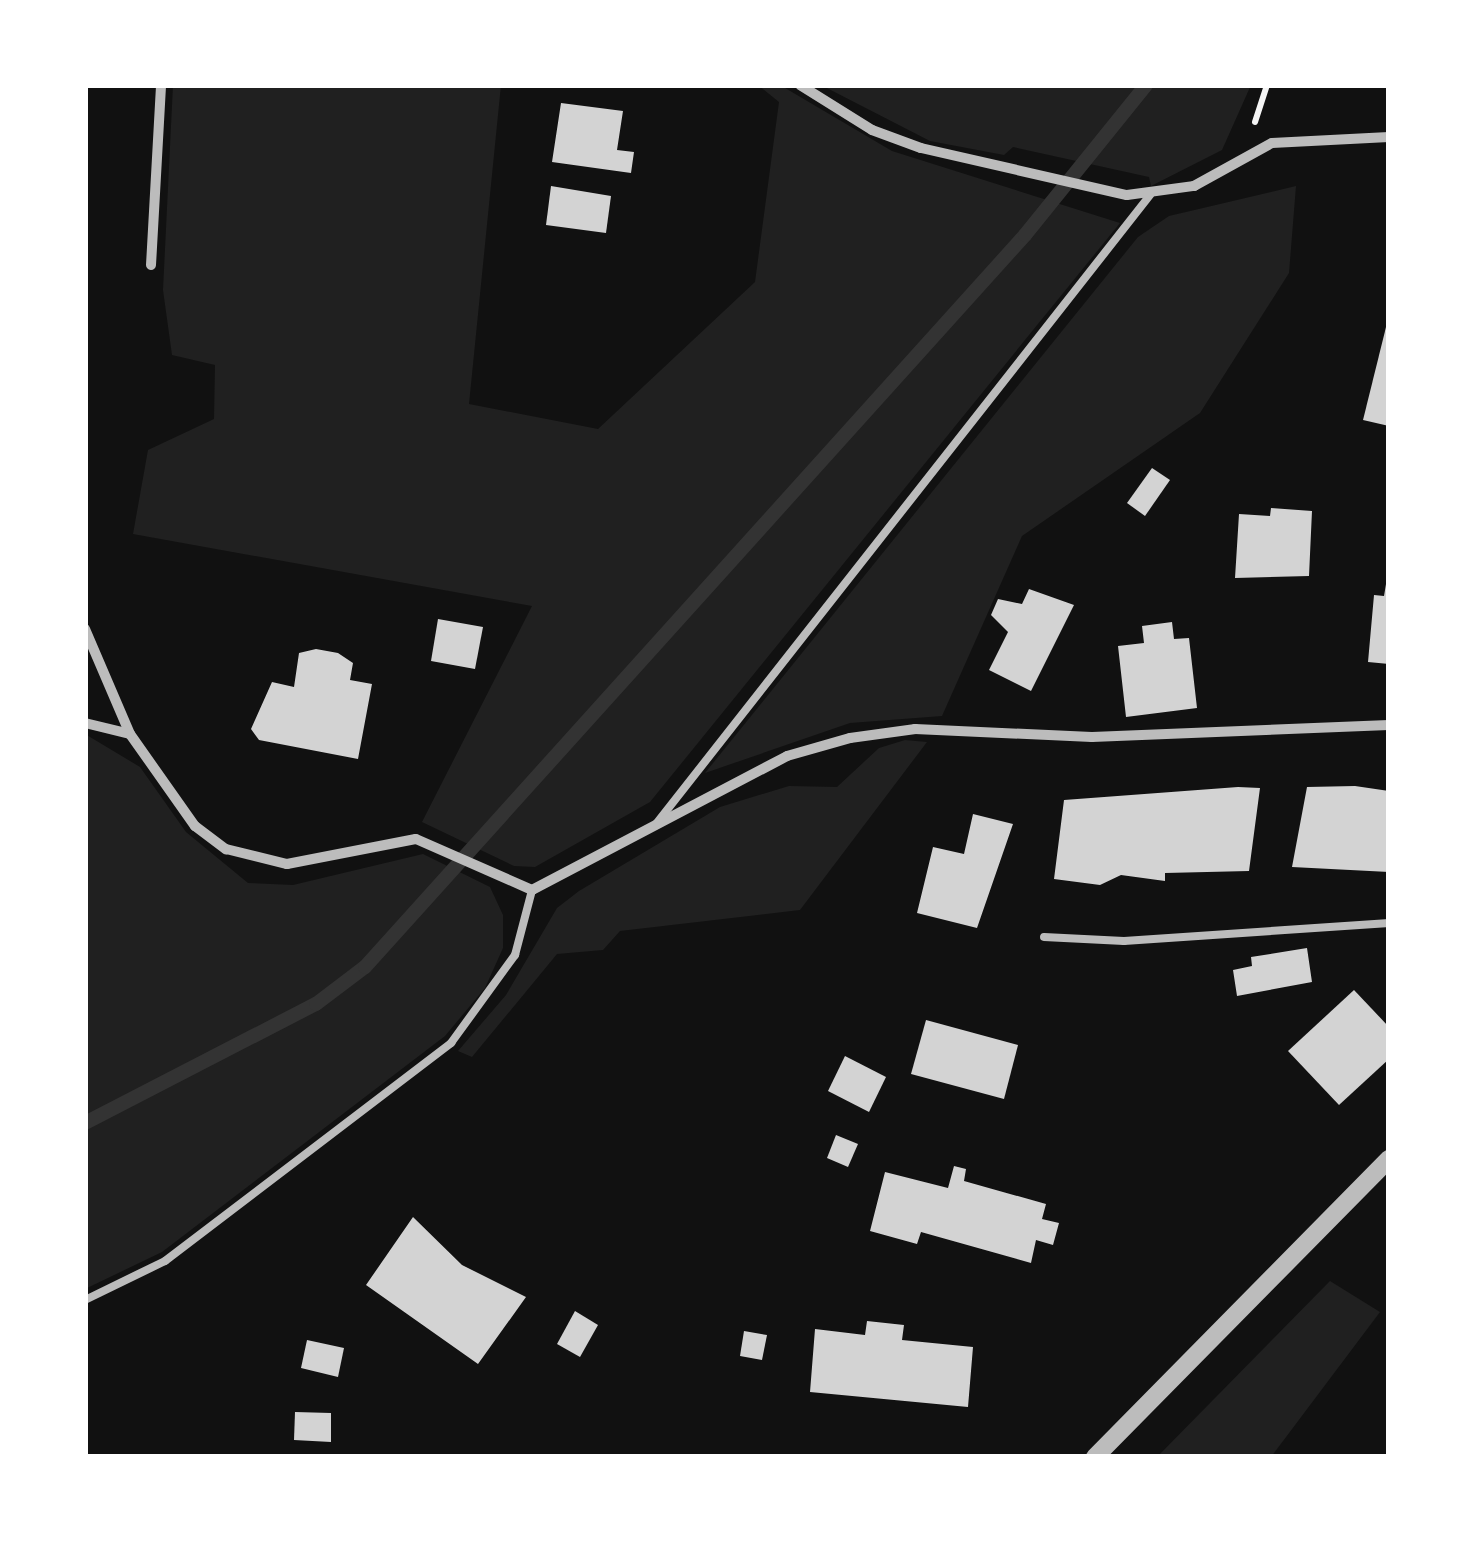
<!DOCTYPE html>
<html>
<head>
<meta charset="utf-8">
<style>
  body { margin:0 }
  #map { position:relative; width:1474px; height:1542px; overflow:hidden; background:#111; font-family:Rubik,sans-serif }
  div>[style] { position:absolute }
  .green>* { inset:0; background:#202020 }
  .stream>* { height:14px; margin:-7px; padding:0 7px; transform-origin:7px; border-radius:7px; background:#333 }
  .building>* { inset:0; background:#d3d3d3 }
  .path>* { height:6px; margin:-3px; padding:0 3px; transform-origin:3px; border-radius:3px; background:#f5f5f5 }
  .service>* { height:8px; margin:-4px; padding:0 4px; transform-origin:4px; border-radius:4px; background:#bcbcbc }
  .minor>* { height:10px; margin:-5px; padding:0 5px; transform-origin:5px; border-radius:5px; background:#bcbcbc }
  .tertiary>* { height:18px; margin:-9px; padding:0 9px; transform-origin:9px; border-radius:9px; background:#bcbcbc }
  span { translate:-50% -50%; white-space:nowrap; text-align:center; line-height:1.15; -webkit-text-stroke:10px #fff; paint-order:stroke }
  .frame { position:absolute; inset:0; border:88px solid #fff; pointer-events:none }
</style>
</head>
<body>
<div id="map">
  <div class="green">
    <i style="clip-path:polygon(173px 85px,501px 85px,469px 404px,598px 429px,755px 282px,779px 102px,758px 85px,780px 85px,892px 151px,1120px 223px,650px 802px,535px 867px,514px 866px,422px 822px,532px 606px,133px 534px,148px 450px,214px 419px,215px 365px,172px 355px,163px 290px)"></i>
    <i style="clip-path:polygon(821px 85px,1251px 85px,1222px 150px,1151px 186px,1149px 177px,1013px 147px,1004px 155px,930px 141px)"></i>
    <i style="clip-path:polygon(1296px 186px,1289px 273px,1200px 413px,1022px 536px,942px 716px,850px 723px,705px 773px,1138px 237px,1169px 216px)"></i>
    <i style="clip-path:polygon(85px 734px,140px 767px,186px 832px,248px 883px,293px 885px,423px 854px,490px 887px,503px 915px,503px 948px,485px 988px,445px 1036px,162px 1252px,85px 1289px)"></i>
    <i style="clip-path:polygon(905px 740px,927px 742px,800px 910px,620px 931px,603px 950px,557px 954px,472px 1057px,458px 1051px,506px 995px,557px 908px,579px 891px,720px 807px,789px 786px,837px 787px,879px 748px)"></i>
    <i style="clip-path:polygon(1330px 1281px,1380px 1312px,1271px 1457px,1157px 1457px)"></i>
  </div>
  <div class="stream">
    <i style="left:85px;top:1123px;width:260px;rotate:-27.3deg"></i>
    <i style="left:316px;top:1004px;width:61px;rotate:-37.1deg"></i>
    <i style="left:365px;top:967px;width:986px;rotate:-47.96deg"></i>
    <i style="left:1025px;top:235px;width:193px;rotate:-51.1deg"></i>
  </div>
  <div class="building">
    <i style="clip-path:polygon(561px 103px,623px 111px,617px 150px,634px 152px,631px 173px,552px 162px)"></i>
    <i style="clip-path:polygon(551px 186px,611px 196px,606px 233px,546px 225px)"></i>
    <i style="clip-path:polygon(1388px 319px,1389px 319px,1389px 426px,1363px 420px)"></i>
    <i style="clip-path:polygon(1152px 468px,1170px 480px,1145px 516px,1127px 503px)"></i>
    <i style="clip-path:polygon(1271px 508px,1312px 511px,1309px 576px,1235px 578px,1239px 514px,1270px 516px)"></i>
    <i style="clip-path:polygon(1389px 566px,1389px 664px,1368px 662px,1374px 595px,1384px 596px)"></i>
    <i style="clip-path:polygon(1029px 589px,1074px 605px,1031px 691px,989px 670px,1008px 632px,991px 615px,998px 599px,1022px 604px)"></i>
    <i style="clip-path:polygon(438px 619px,483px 627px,475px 669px,431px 661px)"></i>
    <i style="clip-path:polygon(1172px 622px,1174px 639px,1189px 638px,1197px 708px,1126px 717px,1118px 646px,1144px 643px,1142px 626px)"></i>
    <i style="clip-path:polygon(316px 649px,338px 653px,353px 663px,350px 680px,372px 684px,358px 759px,259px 740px,251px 729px,272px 682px,294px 687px,299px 653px)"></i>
    <i style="clip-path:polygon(1355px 786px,1389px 791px,1389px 872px,1292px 867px,1307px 787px)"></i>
    <i style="clip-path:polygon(1238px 787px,1260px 788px,1249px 871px,1165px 873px,1165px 881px,1121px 875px,1100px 885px,1054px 879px,1064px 800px)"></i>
    <i style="clip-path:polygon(973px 814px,1013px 824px,977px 928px,917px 913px,933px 847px,964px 854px)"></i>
    <i style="clip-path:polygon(1307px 948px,1312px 982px,1237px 996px,1233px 970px,1252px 966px,1251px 957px)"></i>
    <i style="clip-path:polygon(1354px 990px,1389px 1027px,1389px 1059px,1339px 1105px,1288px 1051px)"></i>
    <i style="clip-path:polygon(926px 1020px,1018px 1045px,1004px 1099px,911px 1074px)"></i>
    <i style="clip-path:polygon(845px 1056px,886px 1077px,869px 1112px,828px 1091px)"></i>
    <i style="clip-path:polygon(836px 1135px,858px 1144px,848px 1167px,827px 1158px)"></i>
    <i style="clip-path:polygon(954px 1166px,966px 1169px,964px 1181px,1046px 1204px,1042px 1219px,1059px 1223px,1053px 1245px,1036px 1240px,1031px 1263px,921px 1232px,917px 1244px,870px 1231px,885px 1172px,948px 1188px)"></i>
    <i style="clip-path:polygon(413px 1217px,462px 1265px,526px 1297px,478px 1364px,366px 1285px)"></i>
    <i style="clip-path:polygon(575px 1311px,598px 1325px,580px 1357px,557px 1344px)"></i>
    <i style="clip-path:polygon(867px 1321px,904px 1325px,902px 1340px,973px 1347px,968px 1407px,810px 1392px,815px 1329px,865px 1335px)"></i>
    <i style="clip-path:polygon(744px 1331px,767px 1335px,762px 1360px,740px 1356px)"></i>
    <i style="clip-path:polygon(307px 1340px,344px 1348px,338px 1377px,301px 1368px)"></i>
    <i style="clip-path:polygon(295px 1412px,331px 1413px,331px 1442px,294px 1440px)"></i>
  </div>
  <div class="path">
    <i style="left:1255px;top:122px;width:39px;rotate:-72deg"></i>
  </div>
  <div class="service">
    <i style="left:656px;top:824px;width:800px;rotate:-51.85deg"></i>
    <i style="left:1044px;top:937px;width:80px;rotate:2.9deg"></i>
    <i style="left:1124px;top:941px;width:266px;rotate:-3.9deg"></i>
    <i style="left:85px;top:1300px;width:89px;rotate:-26deg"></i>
    <i style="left:165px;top:1261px;width:360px;rotate:-37.3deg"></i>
    <i style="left:451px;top:1043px;width:109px;rotate:-54deg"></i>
    <i style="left:515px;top:955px;width:67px;rotate:-75.3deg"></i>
  </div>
  <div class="minor">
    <i style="left:800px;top:85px;width:85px;rotate:32deg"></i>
    <i style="left:872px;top:130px;width:52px;rotate:20.2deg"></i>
    <i style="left:921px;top:148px;width:211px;rotate:12.9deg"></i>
    <i style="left:1127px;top:195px;width:68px;rotate:-7.7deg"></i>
    <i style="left:1194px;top:186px;width:89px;rotate:-28.9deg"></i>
    <i style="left:1272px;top:143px;width:117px;rotate:-2.9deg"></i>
    <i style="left:151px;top:265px;width:180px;rotate:-86.8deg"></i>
    <i style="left:85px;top:629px;width:114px;rotate:66.8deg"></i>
    <i style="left:130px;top:734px;width:113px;rotate:54.8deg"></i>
    <i style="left:195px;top:826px;width:39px;rotate:37deg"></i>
    <i style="left:226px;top:849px;width:63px;rotate:13.8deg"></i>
    <i style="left:287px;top:864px;width:131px;rotate:-11deg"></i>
    <i style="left:416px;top:839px;width:127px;rotate:23.7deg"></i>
    <i style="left:532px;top:890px;width:288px;rotate:-27.7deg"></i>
    <i style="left:787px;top:756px;width:66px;rotate:-15.9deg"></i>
    <i style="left:850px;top:738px;width:66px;rotate:-7.9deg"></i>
    <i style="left:915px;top:729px;width:177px;rotate:2.6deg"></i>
    <i style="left:1092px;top:737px;width:297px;rotate:-2.3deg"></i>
    <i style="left:85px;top:723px;width:46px;rotate:13.7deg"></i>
  </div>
  <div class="tertiary">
    <i style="left:1095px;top:1457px;width:419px;rotate:-45.4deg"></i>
  </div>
  <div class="frame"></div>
</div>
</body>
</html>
